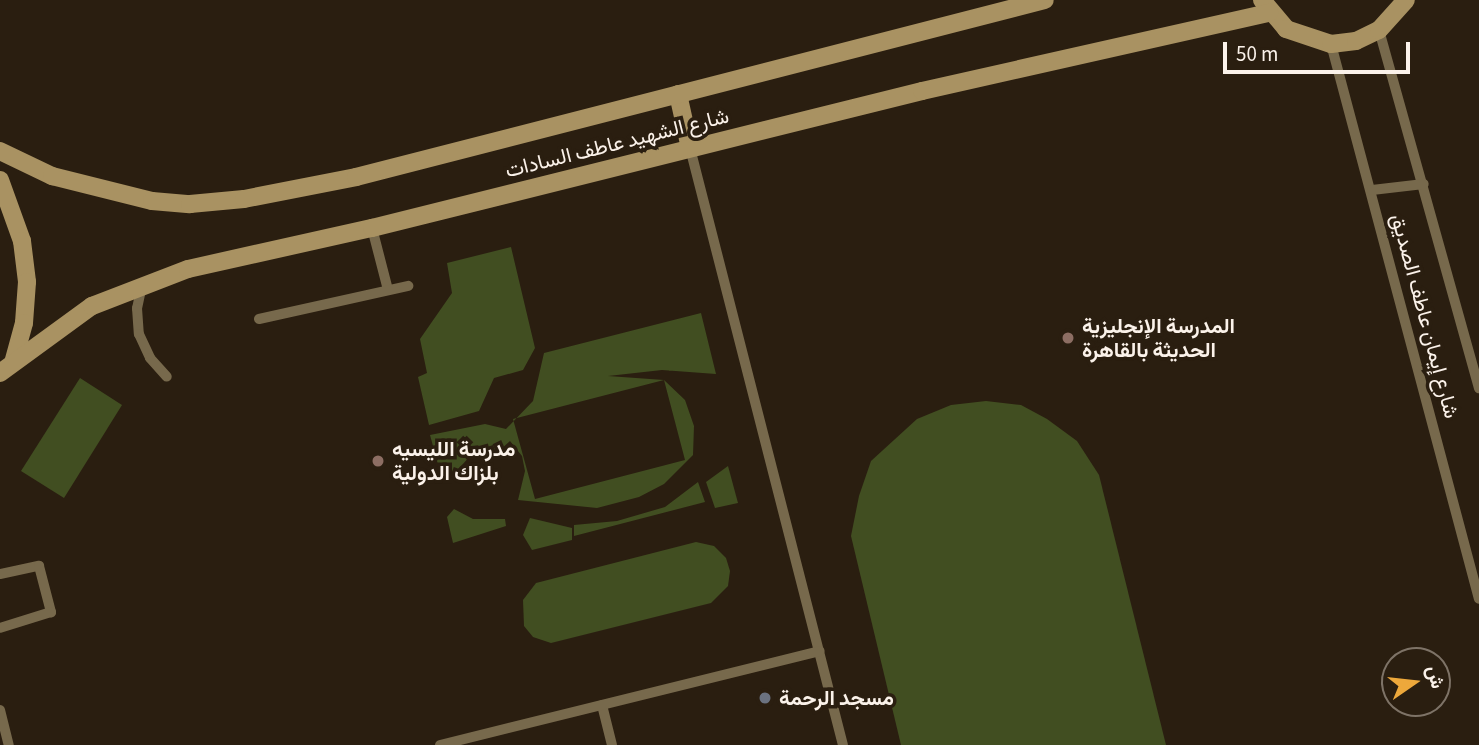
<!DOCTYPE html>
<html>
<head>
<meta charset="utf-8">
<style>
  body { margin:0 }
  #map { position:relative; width:1479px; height:745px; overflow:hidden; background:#2a1e10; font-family:"Source Sans 3",Vazirmatn,sans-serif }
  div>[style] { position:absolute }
  .green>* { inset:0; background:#414e21 }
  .lane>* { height:10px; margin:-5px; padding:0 5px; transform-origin:5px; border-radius:5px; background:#77694c }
  .secondary>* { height:18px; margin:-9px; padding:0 9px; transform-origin:9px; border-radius:9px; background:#a99262 }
  .dots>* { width:19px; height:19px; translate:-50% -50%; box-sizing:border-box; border:4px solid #2a1e10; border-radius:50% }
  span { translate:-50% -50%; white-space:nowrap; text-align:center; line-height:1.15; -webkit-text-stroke:7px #2a1e10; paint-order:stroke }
  .street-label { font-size:21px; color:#fbf2ea }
  .poi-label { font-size:21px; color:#fbf2ea; font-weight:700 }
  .left { translate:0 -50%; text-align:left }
  .north { position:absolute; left:1381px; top:647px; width:70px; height:70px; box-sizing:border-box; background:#2a1e10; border:2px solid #7e7367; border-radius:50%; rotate:76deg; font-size:19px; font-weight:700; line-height:28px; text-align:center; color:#fbf2ea }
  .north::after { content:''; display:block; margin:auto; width:24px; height:32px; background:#eda83b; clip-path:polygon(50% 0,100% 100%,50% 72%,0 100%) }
  .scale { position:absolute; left:1223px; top:42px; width:187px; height:32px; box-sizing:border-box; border:4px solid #fbf2ea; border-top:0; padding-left:9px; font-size:21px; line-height:24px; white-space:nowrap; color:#fbf2ea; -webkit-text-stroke:5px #2a1e10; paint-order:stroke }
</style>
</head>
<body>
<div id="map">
  <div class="green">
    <i style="clip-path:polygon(511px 247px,535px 348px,523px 370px,494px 378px,479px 411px,429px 425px,418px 377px,427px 373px,420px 339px,452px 293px,447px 263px)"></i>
    <i style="clip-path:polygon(evenodd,701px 313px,716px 374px,662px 370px,608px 376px,664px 380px,685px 400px,694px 426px,693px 455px,664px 484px,639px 497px,597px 508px,518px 500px,525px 471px,522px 456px,510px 441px,499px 451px,472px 454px,451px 477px,440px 472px,430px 435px,485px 424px,506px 429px,533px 401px,544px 353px,701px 313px,664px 380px,685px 460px,535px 499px,513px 419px,664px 380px)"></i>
    <i style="clip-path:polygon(80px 378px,122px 405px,64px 498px,21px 471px)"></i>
    <i style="clip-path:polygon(986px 401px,1021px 405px,1047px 419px,1077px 441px,1099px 475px,1166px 745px,901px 745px,851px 536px,859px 496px,871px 461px,917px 419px,951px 405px)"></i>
    <i style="clip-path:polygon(728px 466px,738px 503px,715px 508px,706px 482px)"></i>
    <i style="clip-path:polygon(698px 482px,705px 502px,574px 536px,574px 525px,617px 521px,665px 507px)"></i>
    <i style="clip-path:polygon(454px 509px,473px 519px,505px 519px,506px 526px,453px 543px,447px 517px)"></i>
    <i style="clip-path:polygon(530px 518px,572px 528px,572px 540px,532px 550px,523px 535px)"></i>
    <i style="clip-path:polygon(696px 542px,714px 546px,726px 558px,730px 571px,728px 586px,711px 603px,551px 643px,533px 637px,524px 626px,523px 600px,536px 583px)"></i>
  </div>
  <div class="lane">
    <i style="left:1379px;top:30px;width:372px;rotate:74.4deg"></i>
    <i style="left:1331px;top:44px;width:574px;rotate:75.07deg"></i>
    <i style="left:690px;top:148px;width:616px;rotate:75.63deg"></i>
    <i style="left:1372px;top:190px;width:52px;rotate:-6.6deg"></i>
    <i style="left:372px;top:228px;width:64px;rotate:75.5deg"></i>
    <i style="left:142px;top:285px;width:24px;rotate:102deg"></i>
    <i style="left:137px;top:308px;width:26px;rotate:86deg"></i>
    <i style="left:139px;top:334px;width:26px;rotate:65deg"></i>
    <i style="left:150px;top:358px;width:25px;rotate:48deg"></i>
    <i style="left:259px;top:319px;width:153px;rotate:-12.5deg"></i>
    <i style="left:0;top:574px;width:40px;rotate:-12deg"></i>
    <i style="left:39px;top:566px;width:48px;rotate:75.4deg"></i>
    <i style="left:51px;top:612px;width:53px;rotate:162.6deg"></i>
    <i style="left:602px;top:705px;width:41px;rotate:76deg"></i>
    <i style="left:0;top:710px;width:36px;rotate:76deg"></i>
    <i style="left:440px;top:745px;width:391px;rotate:-13.9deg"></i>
  </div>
  <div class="secondary">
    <i style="left:1262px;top:0;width:38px;rotate:50deg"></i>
    <i style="left:1286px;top:29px;width:47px;rotate:18.4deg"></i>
    <i style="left:1331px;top:44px;width:25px;rotate:-7deg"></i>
    <i style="left:1356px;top:41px;width:25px;rotate:-26deg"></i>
    <i style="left:1379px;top:30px;width:40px;rotate:-48deg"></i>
    <i style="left:678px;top:94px;width:55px;rotate:77.5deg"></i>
    <i style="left:0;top:151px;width:58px;rotate:25.7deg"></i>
    <i style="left:52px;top:176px;width:103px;rotate:14deg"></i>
    <i style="left:152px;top:201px;width:38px;rotate:5deg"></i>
    <i style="left:190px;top:204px;width:54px;rotate:-5.3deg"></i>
    <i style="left:244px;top:199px;width:114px;rotate:-11.1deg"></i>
    <i style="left:356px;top:177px;width:711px;rotate:-14.41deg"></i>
    <i style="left:0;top:180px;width:65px;rotate:70.2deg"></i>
    <i style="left:22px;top:241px;width:41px;rotate:83deg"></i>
    <i style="left:27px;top:282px;width:41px;rotate:94.2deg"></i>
    <i style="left:24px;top:323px;width:41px;rotate:105.4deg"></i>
    <i style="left:0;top:373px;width:114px;rotate:-36.1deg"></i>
    <i style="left:92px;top:306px;width:103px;rotate:-21.1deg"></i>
    <i style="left:188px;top:269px;width:189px;rotate:-12.6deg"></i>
    <i style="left:372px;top:228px;width:567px;rotate:-13.99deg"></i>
    <i style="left:922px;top:91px;width:356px;rotate:-12.7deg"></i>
  </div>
  <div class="dots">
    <i style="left:1068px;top:338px;background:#8d6e63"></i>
    <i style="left:378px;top:461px;background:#8d6e63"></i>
    <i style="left:765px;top:698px;background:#6b7280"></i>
  </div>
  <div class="street-label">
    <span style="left:617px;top:143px;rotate:-14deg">شارع الشهيد عاطف السادات</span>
    <span style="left:1425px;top:316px;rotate:75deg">شارع إيمان عاطف الصديق</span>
  </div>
  <div class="poi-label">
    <span class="left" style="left:1082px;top:338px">المدرسة الإنجليزية<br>الحديثة بالقاهرة</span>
    <span class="left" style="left:392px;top:461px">مدرسة الليسيه<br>بلزاك الدولية</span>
    <span class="left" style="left:779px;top:698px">مسجد الرحمة</span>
  </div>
  <div class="north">ش</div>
  <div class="scale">50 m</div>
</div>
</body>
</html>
